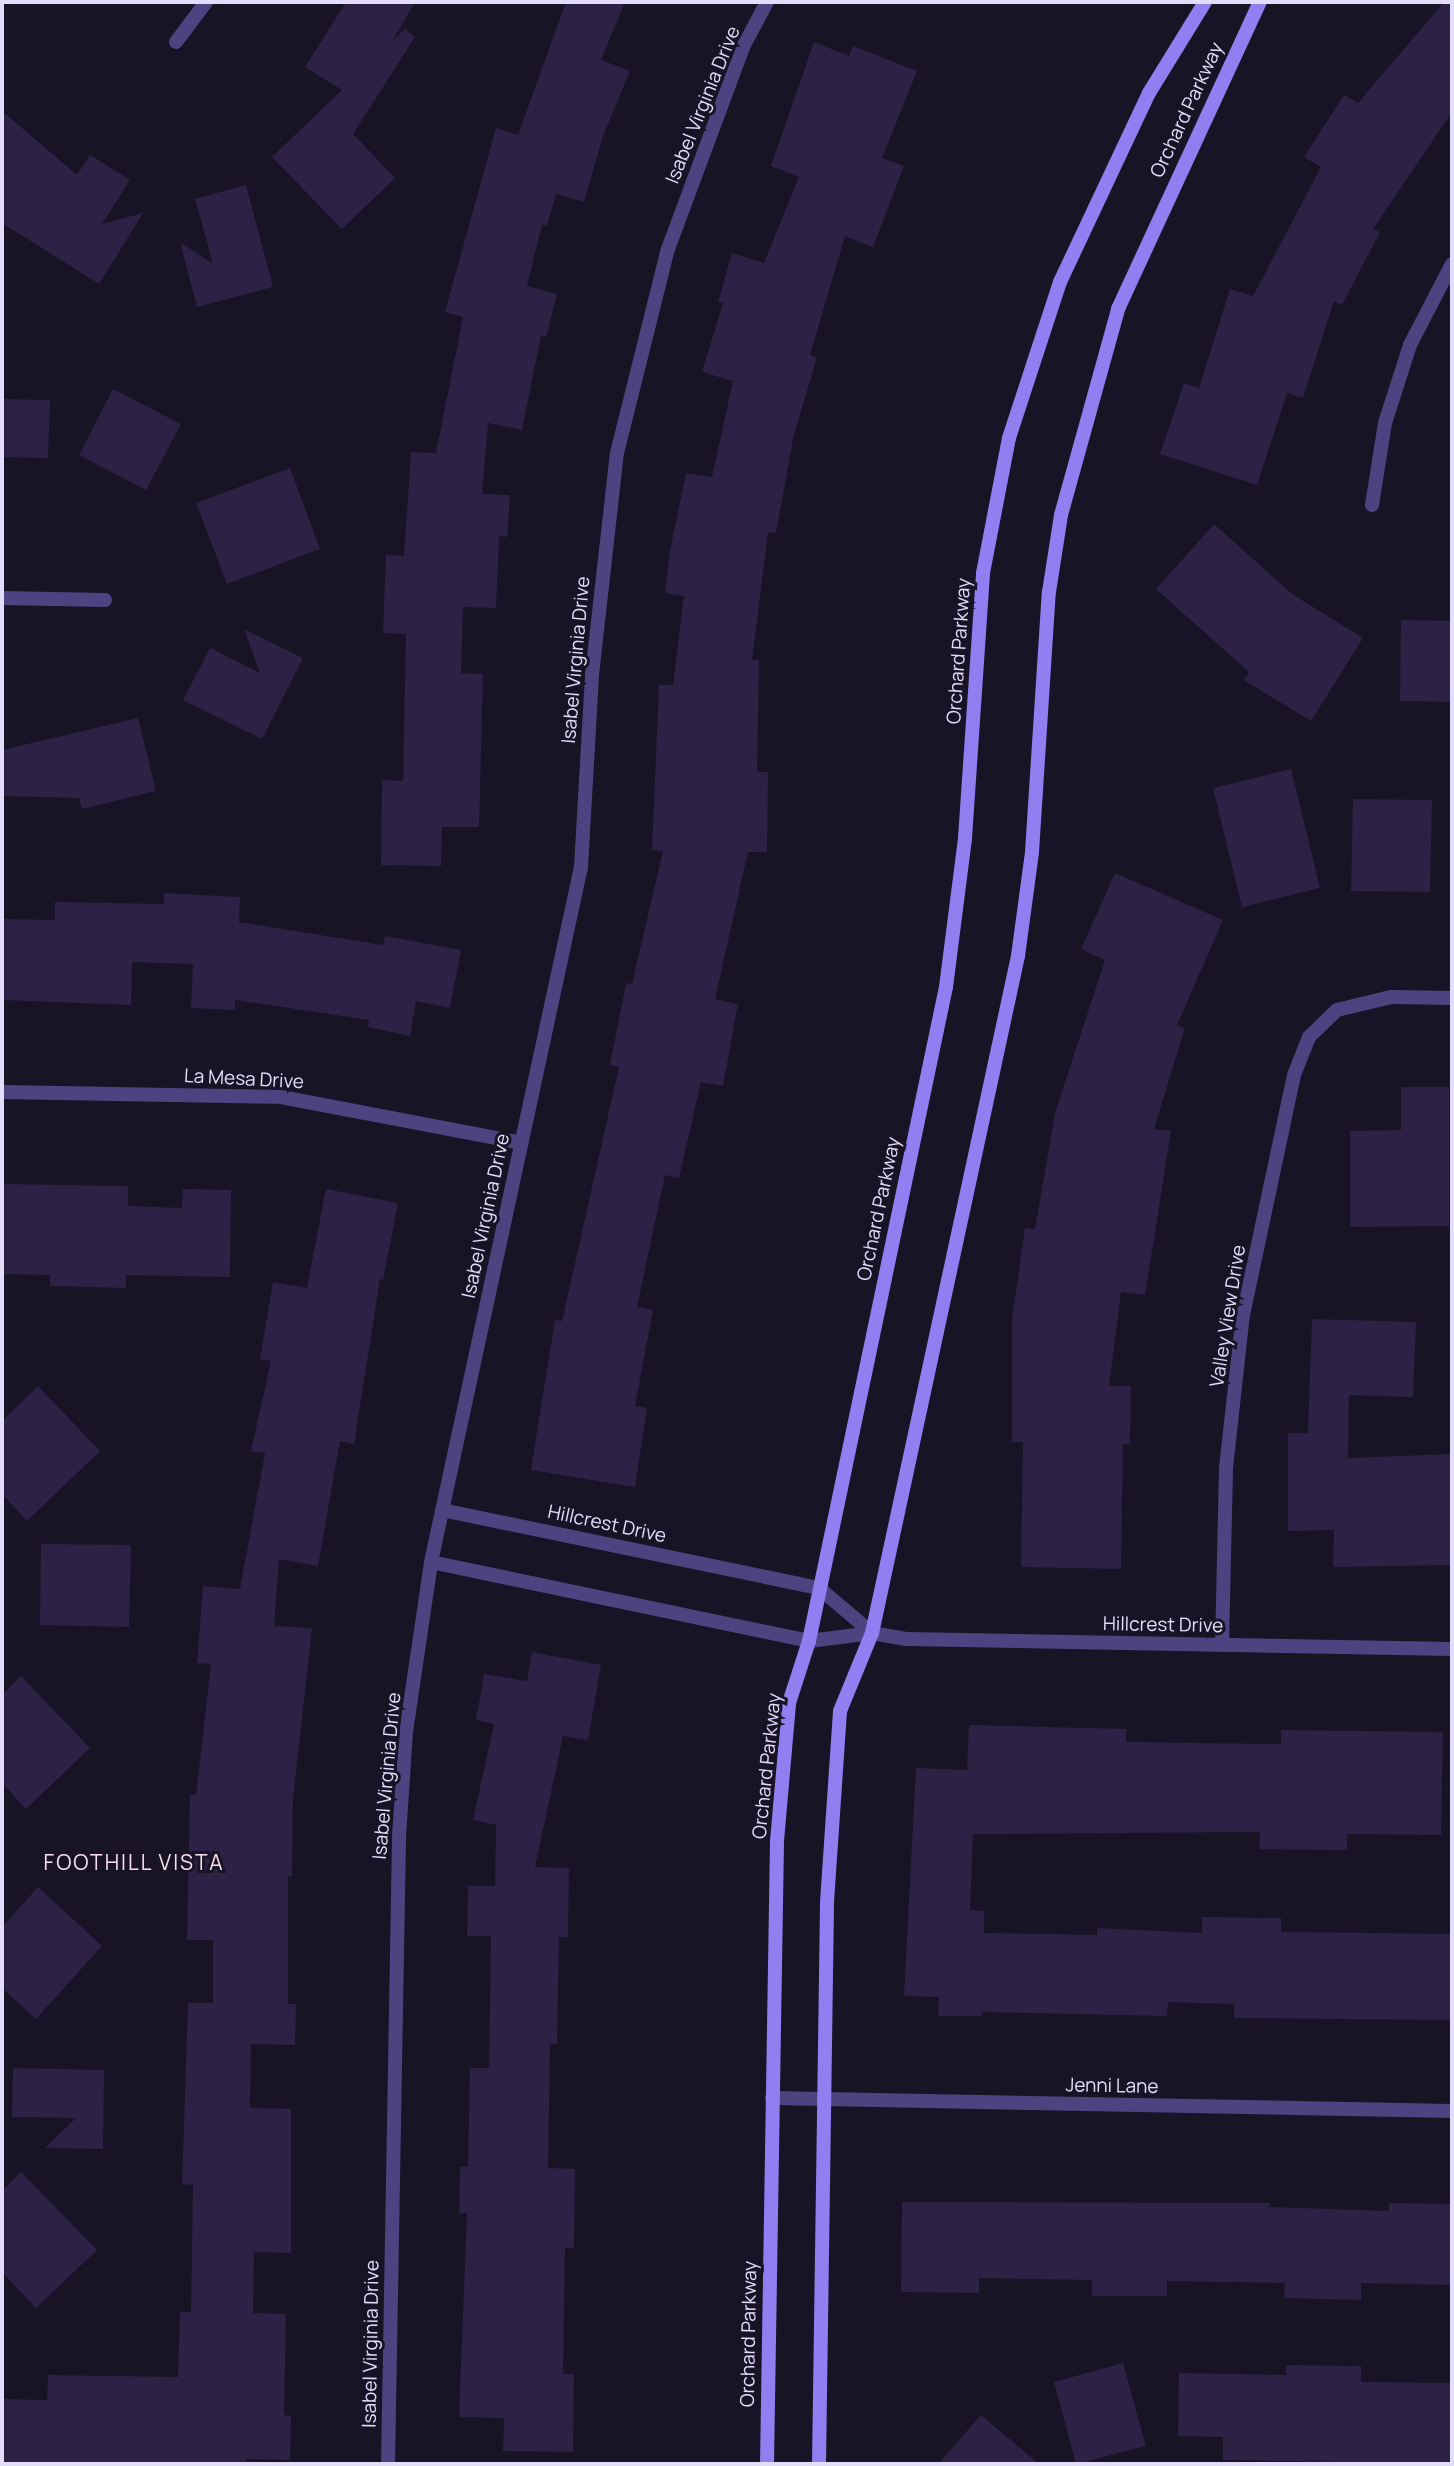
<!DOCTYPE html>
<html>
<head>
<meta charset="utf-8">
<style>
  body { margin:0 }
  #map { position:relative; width:1454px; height:2466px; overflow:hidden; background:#191326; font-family:Manrope,sans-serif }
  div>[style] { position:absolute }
  .building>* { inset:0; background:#2d2145 }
  .street>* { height:14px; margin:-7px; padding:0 7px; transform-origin:7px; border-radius:7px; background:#4e4380 }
  .secondary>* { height:14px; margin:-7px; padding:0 7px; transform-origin:7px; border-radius:7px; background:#917ef0 }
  span { translate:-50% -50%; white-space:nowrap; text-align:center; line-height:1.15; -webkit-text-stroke:6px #191326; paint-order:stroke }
  .street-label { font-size:19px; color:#e4dcfb }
  .neighbourhood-label { font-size:21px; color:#fbdeed; letter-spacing:2px }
  .frame { position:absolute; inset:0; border:4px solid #e4dcfb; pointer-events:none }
</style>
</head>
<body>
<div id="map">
  <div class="building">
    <i style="clip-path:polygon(346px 2px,415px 2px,393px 40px,405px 29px,415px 37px,353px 134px,395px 178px,342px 229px,272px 157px,342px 90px,305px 67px)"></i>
    <i style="clip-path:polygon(566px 2px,625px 2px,601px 60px,630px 71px,603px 136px,584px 202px,556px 194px,547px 226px,542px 224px,527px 286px,557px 294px,546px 337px,541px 336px,522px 430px,488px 423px,482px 494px,510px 495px,507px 537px,499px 536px,496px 608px,463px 607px,461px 673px,483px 674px,479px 827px,442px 827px,441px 866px,381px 865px,382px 780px,403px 781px,406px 634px,383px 633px,386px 555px,404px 556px,411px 452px,436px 453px,463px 317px,445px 312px,496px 128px,518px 135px)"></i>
    <i style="clip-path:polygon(1444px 2px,1452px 2px,1452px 112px,1373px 229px,1380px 232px,1342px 305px,1334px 301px,1303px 398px,1287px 393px,1257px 485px,1160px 454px,1184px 383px,1199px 388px,1230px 289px,1253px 296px,1321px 167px,1304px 157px,1344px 95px,1358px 103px)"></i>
    <i style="clip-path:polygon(814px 42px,849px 56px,853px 46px,917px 71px,882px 158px,904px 166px,873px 247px,845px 236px,810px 355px,817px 358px,794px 434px,776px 533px,768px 532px,752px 660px,759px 660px,757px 772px,768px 772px,767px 852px,748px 852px,715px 999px,738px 1004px,723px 1086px,701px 1082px,679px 1178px,665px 1175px,637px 1307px,653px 1310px,635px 1406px,647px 1408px,635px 1487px,531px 1470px,555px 1320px,562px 1321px,619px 1067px,610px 1065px,626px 983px,632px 984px,663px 851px,652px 850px,659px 685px,673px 685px,684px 596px,665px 593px,670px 551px,686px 473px,712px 477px,733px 381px,702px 372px,723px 303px,718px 302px,732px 253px,764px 263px,799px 177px,771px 166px)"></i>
    <i style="clip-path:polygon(2px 111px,77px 175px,90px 155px,130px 180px,102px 224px,143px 213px,99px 284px,2px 223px)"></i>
    <i style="clip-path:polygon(246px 185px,273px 287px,197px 307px,180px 242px,213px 264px,195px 199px)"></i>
    <i style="clip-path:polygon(113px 389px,181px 424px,146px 490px,79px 455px)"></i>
    <i style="clip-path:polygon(2px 399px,50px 400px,48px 458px,2px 457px)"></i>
    <i style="clip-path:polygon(290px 468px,320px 549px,227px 584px,196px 503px)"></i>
    <i style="clip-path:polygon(1214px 524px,1292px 594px,1363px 638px,1311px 721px,1244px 680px,1249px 672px,1156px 589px)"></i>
    <i style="clip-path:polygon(1401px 620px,1452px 621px,1452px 702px,1400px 701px)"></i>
    <i style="clip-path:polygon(244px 629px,303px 658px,262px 739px,183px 700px,210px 648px,260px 673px)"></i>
    <i style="clip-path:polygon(138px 718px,156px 791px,82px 809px,79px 798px,2px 796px,2px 750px)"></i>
    <i style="clip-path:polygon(1291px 769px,1320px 888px,1242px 907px,1213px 788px)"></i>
    <i style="clip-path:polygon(1353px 799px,1432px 800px,1430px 892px,1351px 891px)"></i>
    <i style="clip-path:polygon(1115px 873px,1223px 920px,1177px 1025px,1185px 1028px,1154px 1129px,1171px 1131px,1145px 1295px,1121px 1292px,1109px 1386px,1131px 1386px,1130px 1444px,1123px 1444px,1121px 1569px,1021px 1567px,1023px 1442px,1012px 1442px,1012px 1319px,1025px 1228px,1035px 1229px,1055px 1113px,1105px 960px,1081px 949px)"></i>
    <i style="clip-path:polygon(164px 893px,240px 897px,239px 922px,383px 945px,385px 936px,461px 950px,450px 1008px,416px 1001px,410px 1036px,368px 1027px,369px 1020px,235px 1000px,235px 1010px,191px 1008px,193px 964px,132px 962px,131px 1005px,2px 1000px,2px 919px,55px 920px,55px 902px,164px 904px)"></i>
    <i style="clip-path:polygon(1401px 1087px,1449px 1087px,1449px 1226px,1350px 1227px,1350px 1131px,1401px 1130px)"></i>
    <i style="clip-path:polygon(2px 1184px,128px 1186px,128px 1206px,182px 1208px,183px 1189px,231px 1190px,230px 1277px,126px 1275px,126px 1288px,50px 1286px,50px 1275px,2px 1274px)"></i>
    <i style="clip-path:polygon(326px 1189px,398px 1203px,383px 1280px,380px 1279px,354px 1444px,340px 1441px,318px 1566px,279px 1559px,274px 1626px,312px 1628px,293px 1798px,292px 1876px,288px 1876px,288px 2004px,296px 2004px,295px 2045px,251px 2044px,250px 2108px,291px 2109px,291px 2253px,254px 2252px,253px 2313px,286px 2314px,284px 2415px,291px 2416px,290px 2460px,246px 2459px,246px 2464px,2px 2464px,2px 2399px,47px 2400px,48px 2375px,178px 2377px,180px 2312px,191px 2312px,193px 2185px,182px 2184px,188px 2003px,213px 2003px,213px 1940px,187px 1940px,190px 1795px,196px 1795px,211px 1664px,197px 1663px,203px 1586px,240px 1589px,265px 1453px,251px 1451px,271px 1361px,260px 1359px,273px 1282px,307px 1288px)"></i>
    <i style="clip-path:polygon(1312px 1319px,1416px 1322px,1413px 1397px,1349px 1395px,1348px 1458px,1452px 1454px,1452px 1565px,1333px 1567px,1334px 1530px,1288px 1531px,1288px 1433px,1308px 1433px)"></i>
    <i style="clip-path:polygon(38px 1386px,100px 1451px,27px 1521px,2px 1494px,2px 1421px)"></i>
    <i style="clip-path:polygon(41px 1544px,131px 1545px,129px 1627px,40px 1625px)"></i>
    <i style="clip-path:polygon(532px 1652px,601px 1665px,588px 1740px,563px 1736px,535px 1867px,569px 1868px,568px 1937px,559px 1937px,557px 2044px,550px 2044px,548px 2168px,575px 2169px,574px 2248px,565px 2248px,563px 2374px,574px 2374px,573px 2452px,503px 2451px,504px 2418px,459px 2417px,467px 2213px,459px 2213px,460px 2167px,468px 2167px,470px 2068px,489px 2068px,491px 1936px,467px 1936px,468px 1886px,495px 1886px,496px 1825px,473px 1820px,494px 1724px,476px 1720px,484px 1674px,527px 1681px)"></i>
    <i style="clip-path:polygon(21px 1676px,90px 1748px,26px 1809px,2px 1783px,2px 1695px)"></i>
    <i style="clip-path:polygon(969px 1725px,1126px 1729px,1126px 1742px,1281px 1744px,1281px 1730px,1443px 1732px,1441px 1835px,1347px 1834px,1347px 1850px,1259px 1849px,1260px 1832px,973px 1834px,970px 1910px,984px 1911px,984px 1933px,1097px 1935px,1097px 1928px,1202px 1933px,1202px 1917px,1281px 1918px,1281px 1932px,1452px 1934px,1452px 2020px,1234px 2018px,1234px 2004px,1168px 2002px,1167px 2016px,982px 2012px,982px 2016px,938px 2016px,939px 1997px,904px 1996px,916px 1768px,967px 1770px)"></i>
    <i style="clip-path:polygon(38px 1887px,102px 1946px,36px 2019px,2px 1988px,2px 1927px)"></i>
    <i style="clip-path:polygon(13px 2068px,104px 2070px,103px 2149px,45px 2148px,76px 2118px,12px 2117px)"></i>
    <i style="clip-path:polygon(21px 2172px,97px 2250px,36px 2308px,2px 2272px,2px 2191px)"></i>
    <i style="clip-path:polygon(902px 2202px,1270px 2203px,1270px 2207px,1389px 2211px,1389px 2203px,1452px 2204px,1452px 2285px,1361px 2283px,1361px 2300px,1284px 2298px,1285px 2283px,1167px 2281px,1167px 2296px,1092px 2296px,1092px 2280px,979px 2278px,979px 2293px,901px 2292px)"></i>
    <i style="clip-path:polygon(1123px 2363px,1146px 2446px,1076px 2464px,1054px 2382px)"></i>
    <i style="clip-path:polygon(1286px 2365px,1361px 2366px,1361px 2382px,1452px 2383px,1452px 2464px,1223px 2460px,1223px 2437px,1178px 2436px,1179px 2373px,1286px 2375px)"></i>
    <i style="clip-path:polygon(981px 2415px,1039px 2464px,938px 2464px)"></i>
  </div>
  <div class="street">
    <i style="left:176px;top:42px;width:50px;rotate:-53.1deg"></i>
    <i style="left:1372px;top:505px;width:83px;rotate:-81deg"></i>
    <i style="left:1385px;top:423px;width:82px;rotate:-72.2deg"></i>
    <i style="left:1410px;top:345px;width:91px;rotate:-62.6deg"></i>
    <i style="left:2px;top:598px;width:103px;rotate:1.1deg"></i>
    <i style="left:2px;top:1092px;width:279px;rotate:1deg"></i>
    <i style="left:281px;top:1097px;width:245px;rotate:10.8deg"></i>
    <i style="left:442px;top:1510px;width:385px;rotate:11.7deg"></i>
    <i style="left:819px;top:1588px;width:70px;rotate:40.3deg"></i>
    <i style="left:431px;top:1562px;width:386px;rotate:11.8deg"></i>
    <i style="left:809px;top:1641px;width:64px;rotate:-7.2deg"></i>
    <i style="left:872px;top:1633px;width:36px;rotate:10deg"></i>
    <i style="left:907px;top:1639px;width:545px;rotate:1.05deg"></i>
    <i style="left:1222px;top:1645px;width:177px;rotate:-88.7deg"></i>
    <i style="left:1226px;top:1468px;width:154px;rotate:-83.7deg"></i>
    <i style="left:1243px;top:1315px;width:245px;rotate:-78deg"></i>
    <i style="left:1294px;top:1075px;width:41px;rotate:-68.5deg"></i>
    <i style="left:1309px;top:1037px;width:39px;rotate:-44deg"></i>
    <i style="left:1337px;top:1010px;width:56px;rotate:-13.5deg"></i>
    <i style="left:1391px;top:997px;width:61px;rotate:0.9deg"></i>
    <i style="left:772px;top:2098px;width:680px;rotate:1.1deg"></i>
    <i style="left:388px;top:2464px;width:627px;rotate:-88.99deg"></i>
    <i style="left:399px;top:1837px;width:105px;rotate:-86.2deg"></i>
    <i style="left:406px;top:1732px;width:172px;rotate:-81.6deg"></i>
    <i style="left:431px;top:1562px;width:711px;rotate:-77.82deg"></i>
    <i style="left:581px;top:867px;width:192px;rotate:-86.7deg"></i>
    <i style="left:592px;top:675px;width:223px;rotate:-83.6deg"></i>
    <i style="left:617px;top:453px;width:210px;rotate:-76deg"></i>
    <i style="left:668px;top:249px;width:215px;rotate:-69.6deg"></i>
    <i style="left:743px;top:47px;width:51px;rotate:-61.9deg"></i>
  </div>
  <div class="secondary">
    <i style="left:767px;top:2464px;width:623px;rotate:-89.08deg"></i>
    <i style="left:777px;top:1841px;width:139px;rotate:-85deg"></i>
    <i style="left:789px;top:1703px;width:65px;rotate:-72.1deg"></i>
    <i style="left:809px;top:1641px;width:668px;rotate:-78.17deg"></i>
    <i style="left:946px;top:987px;width:150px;rotate:-82.7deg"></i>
    <i style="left:965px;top:838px;width:266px;rotate:-86.1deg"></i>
    <i style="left:983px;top:573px;width:137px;rotate:-79.1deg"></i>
    <i style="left:1009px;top:438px;width:164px;rotate:-71.9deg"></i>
    <i style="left:1060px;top:282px;width:209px;rotate:-64.8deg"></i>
    <i style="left:1149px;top:93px;width:107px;rotate:-58.4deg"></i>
    <i style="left:819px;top:2464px;width:562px;rotate:-89.18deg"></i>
    <i style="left:827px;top:1902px;width:191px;rotate:-86.1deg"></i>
    <i style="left:840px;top:1711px;width:84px;rotate:-67.7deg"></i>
    <i style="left:872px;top:1633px;width:693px;rotate:-77.83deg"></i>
    <i style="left:1018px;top:956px;width:105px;rotate:-82.3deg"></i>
    <i style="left:1032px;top:852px;width:261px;rotate:-86.3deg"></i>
    <i style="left:1049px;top:592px;width:78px;rotate:-81.1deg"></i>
    <i style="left:1061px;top:515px;width:214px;rotate:-74.5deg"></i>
    <i style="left:1118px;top:309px;width:338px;rotate:-65.2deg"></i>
  </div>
  <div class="street-label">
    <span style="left:703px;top:105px;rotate:-68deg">Isabel Virginia Drive</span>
    <span style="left:1187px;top:110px;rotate:-65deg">Orchard Parkway</span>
    <span style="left:959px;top:651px;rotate:-86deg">Orchard Parkway</span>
    <span style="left:576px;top:660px;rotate:-85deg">Isabel Virginia Drive</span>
    <span style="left:244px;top:1079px;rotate:3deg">La Mesa Drive</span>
    <span style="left:879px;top:1209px;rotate:-78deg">Orchard Parkway</span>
    <span style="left:486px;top:1216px;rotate:-78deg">Isabel Virginia Drive</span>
    <span style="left:1228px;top:1316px;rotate:-81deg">Valley View Drive</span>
    <span style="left:607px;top:1524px;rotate:12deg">Hillcrest Drive</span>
    <span style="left:1163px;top:1625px;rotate:1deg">Hillcrest Drive</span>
    <span style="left:767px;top:1766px;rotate:-84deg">Orchard Parkway</span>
    <span style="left:387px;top:1776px;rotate:-85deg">Isabel Virginia Drive</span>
    <span style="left:1112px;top:2086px;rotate:1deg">Jenni Lane</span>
    <span style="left:749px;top:2334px;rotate:-89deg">Orchard Parkway</span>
    <span style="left:371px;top:2344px;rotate:-89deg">Isabel Virginia Drive</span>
  </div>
  <div class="neighbourhood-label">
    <span style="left:134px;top:1862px">FOOTHILL VISTA</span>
  </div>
  <div class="frame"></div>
</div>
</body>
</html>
